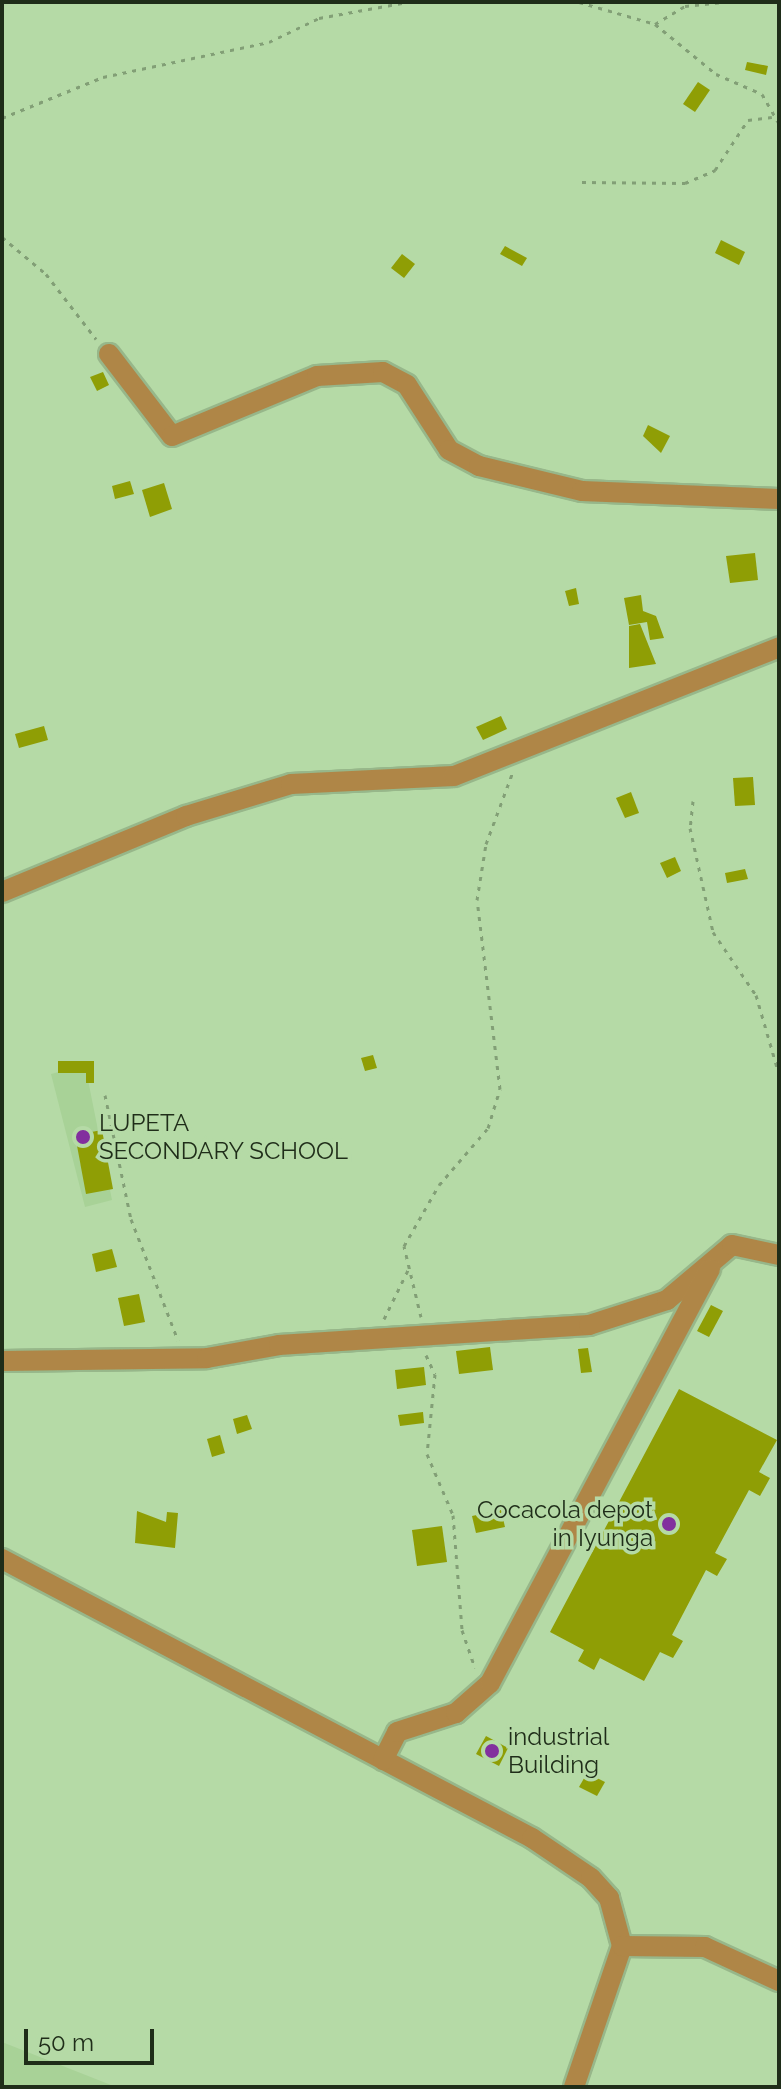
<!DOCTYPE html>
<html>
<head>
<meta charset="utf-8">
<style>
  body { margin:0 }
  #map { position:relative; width:781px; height:2089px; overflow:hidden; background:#b5daa6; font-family:Raleway,sans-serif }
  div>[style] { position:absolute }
  .built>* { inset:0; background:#a8d297 }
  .building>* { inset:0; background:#8f9e05 }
  .path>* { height:3px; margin-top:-1.5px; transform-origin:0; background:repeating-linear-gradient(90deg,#829f76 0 4px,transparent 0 10px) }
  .roads { filter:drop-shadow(2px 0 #97b78a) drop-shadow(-2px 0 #97b78a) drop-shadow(0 2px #97b78a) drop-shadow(0 -2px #97b78a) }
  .minor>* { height:20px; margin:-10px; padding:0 10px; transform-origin:10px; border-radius:10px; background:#af8647 }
  .dots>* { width:22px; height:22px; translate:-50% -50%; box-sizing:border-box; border:4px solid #b5daa6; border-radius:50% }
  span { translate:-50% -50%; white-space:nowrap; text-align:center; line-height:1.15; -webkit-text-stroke:7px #b5daa6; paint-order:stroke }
  .poi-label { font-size:24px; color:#1f2d19 }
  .left { translate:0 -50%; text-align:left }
  .right { translate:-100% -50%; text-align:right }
  .frame { position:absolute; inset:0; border:4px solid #1f2d19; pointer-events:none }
  .scale { position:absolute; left:24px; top:2029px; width:130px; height:36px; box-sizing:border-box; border:4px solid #1f2d19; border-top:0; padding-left:10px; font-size:24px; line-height:28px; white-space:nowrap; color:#1f2d19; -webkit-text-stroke:6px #b5daa6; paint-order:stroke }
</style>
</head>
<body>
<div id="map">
  <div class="built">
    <i style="clip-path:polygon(85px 1065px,112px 1200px,85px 1207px,51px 1074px)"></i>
    <i style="clip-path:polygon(2px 2042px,116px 2087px,2px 2087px)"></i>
  </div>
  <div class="building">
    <i style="clip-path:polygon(747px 62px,768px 66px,766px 75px,745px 70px)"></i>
    <i style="clip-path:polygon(698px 82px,710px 90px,695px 112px,683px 104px)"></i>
    <i style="clip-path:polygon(721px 240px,745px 252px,739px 265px,715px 253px)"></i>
    <i style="clip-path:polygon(505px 246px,527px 258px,522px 266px,500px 254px)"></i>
    <i style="clip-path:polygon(402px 254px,415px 264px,404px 278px,391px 268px)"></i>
    <i style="clip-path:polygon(103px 372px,109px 385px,97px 391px,90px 377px)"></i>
    <i style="clip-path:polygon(648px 425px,670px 436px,661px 453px,643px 436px)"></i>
    <i style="clip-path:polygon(130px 481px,134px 494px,115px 499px,112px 486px)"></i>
    <i style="clip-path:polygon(164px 483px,172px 509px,150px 517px,142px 490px)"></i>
    <i style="clip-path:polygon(755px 553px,758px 580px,730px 583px,726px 556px)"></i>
    <i style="clip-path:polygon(576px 588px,579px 604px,569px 606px,565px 591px)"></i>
    <i style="clip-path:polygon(641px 595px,643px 611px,656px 616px,664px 638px,650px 640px,647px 622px,629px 625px,624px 598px)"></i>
    <i style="clip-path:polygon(640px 624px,656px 664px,629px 668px,629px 626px)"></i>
    <i style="clip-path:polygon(501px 716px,507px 729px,483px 740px,476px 727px)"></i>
    <i style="clip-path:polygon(44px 726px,48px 740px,19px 748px,15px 734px)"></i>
    <i style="clip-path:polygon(753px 777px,755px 805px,735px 806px,733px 778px)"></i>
    <i style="clip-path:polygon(631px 792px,639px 813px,625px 818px,616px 798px)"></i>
    <i style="clip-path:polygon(675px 857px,681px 871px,667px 878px,660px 863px)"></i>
    <i style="clip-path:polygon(745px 869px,748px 879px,727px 883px,725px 873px)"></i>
    <i style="clip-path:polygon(373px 1055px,377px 1068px,365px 1071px,361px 1058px)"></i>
    <i style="clip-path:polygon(58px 1061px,94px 1061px,94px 1083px,86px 1083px,86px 1073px,58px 1073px)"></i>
    <i style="clip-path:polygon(102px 1130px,113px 1189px,86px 1194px,75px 1135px)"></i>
    <i style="clip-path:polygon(112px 1249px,117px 1267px,96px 1272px,92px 1254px)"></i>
    <i style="clip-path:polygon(139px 1294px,145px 1322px,124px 1326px,118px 1298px)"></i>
    <i style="clip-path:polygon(711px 1305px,723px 1311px,709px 1337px,697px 1331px)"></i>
    <i style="clip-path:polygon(490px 1347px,493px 1370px,459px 1374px,456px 1351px)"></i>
    <i style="clip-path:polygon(588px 1348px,592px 1372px,581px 1373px,578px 1349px)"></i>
    <i style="clip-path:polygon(424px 1367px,426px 1385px,397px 1389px,395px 1370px)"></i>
    <i style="clip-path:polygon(679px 1389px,777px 1440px,759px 1472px,770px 1478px,760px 1496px,749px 1490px,715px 1553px,727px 1559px,717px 1576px,706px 1570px,672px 1635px,683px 1641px,673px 1658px,660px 1652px,644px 1681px,600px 1658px,594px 1670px,578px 1661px,584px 1650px,550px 1632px)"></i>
    <i style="clip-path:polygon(423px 1412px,424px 1423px,400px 1426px,398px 1415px)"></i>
    <i style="clip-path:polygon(247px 1415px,252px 1429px,237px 1434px,233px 1419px)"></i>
    <i style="clip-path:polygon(220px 1435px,225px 1453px,212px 1457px,207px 1439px)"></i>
    <i style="clip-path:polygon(501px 1510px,505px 1527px,476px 1533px,472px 1516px)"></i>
    <i style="clip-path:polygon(137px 1511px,166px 1522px,167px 1512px,178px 1513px,175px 1548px,135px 1543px)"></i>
    <i style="clip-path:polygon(442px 1526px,447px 1562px,417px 1566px,412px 1530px)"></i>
    <i style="clip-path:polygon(486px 1736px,508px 1748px,499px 1766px,476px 1754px)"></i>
    <i style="clip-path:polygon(587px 1773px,605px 1782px,597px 1796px,579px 1787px)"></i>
  </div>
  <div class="path">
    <i style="left:579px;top:2px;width:79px;rotate:16.1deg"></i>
    <i style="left:655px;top:24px;width:35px;rotate:-31deg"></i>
    <i style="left:685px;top:6px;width:36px;rotate:-6deg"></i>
    <i style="left:655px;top:24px;width:79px;rotate:39.3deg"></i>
    <i style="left:716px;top:74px;width:50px;rotate:23.5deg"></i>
    <i style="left:762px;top:94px;width:34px;rotate:60deg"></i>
    <i style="left:2px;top:118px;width:109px;rotate:-22.1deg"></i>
    <i style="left:103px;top:77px;width:170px;rotate:-11.9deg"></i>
    <i style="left:269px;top:42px;width:55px;rotate:-25.6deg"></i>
    <i style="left:319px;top:18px;width:90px;rotate:-10.2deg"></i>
    <i style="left:582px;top:182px;width:103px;rotate:0.6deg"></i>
    <i style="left:685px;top:183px;width:33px;rotate:-23deg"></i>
    <i style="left:715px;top:170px;width:60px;rotate:-56.6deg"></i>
    <i style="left:748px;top:120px;width:24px;rotate:-7deg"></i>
    <i style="left:2px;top:237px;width:57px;rotate:40.1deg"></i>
    <i style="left:46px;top:274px;width:82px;rotate:52.4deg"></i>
    <i style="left:693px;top:801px;width:27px;rotate:96deg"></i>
    <i style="left:690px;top:828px;width:107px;rotate:77.5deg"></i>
    <i style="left:713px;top:932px;width:76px;rotate:55.7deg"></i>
    <i style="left:756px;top:995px;width:82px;rotate:73.8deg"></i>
    <i style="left:105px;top:1095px;width:127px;rotate:78.2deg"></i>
    <i style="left:131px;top:1219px;width:130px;rotate:68.8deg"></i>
    <i style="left:421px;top:1317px;width:73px;rotate:-103.5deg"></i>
    <i style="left:404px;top:1246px;width:70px;rotate:-60.2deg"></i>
    <i style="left:439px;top:1185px;width:75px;rotate:-49.3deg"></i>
    <i style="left:488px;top:1128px;width:41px;rotate:-72.9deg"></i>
    <i style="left:500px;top:1089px;width:190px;rotate:-96.9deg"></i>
    <i style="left:477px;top:900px;width:57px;rotate:-80.9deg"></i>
    <i style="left:486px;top:844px;width:75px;rotate:-69.6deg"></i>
    <i style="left:384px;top:1319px;width:55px;rotate:-63.9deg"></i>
    <i style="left:426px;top:1355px;width:21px;rotate:65deg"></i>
    <i style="left:435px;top:1374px;width:80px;rotate:95.7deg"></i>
    <i style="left:427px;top:1454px;width:66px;rotate:66.9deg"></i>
    <i style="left:453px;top:1515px;width:115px;rotate:85.5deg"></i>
    <i style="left:462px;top:1630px;width:40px;rotate:71.1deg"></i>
  </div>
  <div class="roads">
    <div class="minor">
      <i style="left:109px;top:354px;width:103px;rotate:52.5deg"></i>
      <i style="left:172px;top:436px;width:157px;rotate:-22.5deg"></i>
      <i style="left:317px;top:376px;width:66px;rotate:-3.5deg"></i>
      <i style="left:383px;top:372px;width:27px;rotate:28deg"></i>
      <i style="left:407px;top:385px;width:77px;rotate:57.1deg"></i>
      <i style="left:449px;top:450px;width:34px;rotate:28deg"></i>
      <i style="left:479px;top:466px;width:106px;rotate:13.6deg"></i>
      <i style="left:582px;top:491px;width:197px;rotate:2.3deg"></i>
      <i style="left:2px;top:892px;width:199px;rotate:-22.4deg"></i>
      <i style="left:186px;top:816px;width:110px;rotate:-16.9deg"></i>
      <i style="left:291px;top:784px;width:163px;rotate:-2.8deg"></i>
      <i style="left:454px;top:776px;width:350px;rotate:-21.6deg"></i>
      <i style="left:2px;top:1361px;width:205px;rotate:-0.8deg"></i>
      <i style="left:207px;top:1358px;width:73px;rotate:-10.2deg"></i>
      <i style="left:279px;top:1345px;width:311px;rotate:-3.7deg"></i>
      <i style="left:589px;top:1325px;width:82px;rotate:-17.8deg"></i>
      <i style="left:667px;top:1300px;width:85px;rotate:-40.2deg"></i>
      <i style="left:732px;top:1245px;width:48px;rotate:12deg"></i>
      <i style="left:2px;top:1559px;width:599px;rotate:27.76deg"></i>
      <i style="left:532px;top:1838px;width:71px;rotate:34.1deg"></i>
      <i style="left:591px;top:1878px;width:27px;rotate:48deg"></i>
      <i style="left:609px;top:1898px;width:50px;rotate:74.8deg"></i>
      <i style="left:622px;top:1946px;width:149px;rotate:108.8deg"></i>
      <i style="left:383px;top:1760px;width:31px;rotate:-63deg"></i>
      <i style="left:397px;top:1732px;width:62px;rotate:-17.9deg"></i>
      <i style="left:456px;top:1713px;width:45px;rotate:-41.4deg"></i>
      <i style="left:490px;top:1683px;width:469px;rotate:-62deg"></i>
      <i style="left:622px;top:1946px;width:83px;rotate:0.7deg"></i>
      <i style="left:705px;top:1947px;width:81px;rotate:24.7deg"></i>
    </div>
  </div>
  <div class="dots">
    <i style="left:83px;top:1137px;background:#822f9e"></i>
    <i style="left:669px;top:1524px;background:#822f9e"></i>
    <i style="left:492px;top:1751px;background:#822f9e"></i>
  </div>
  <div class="poi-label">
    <span class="left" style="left:99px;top:1137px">LUPETA<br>SECONDARY SCHOOL</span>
    <span class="right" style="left:653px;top:1524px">Cocacola depot<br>in Iyunga</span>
    <span class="left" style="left:508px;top:1751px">industrial<br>Building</span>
  </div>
  <div class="frame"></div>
  <div class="scale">50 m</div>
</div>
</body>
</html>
